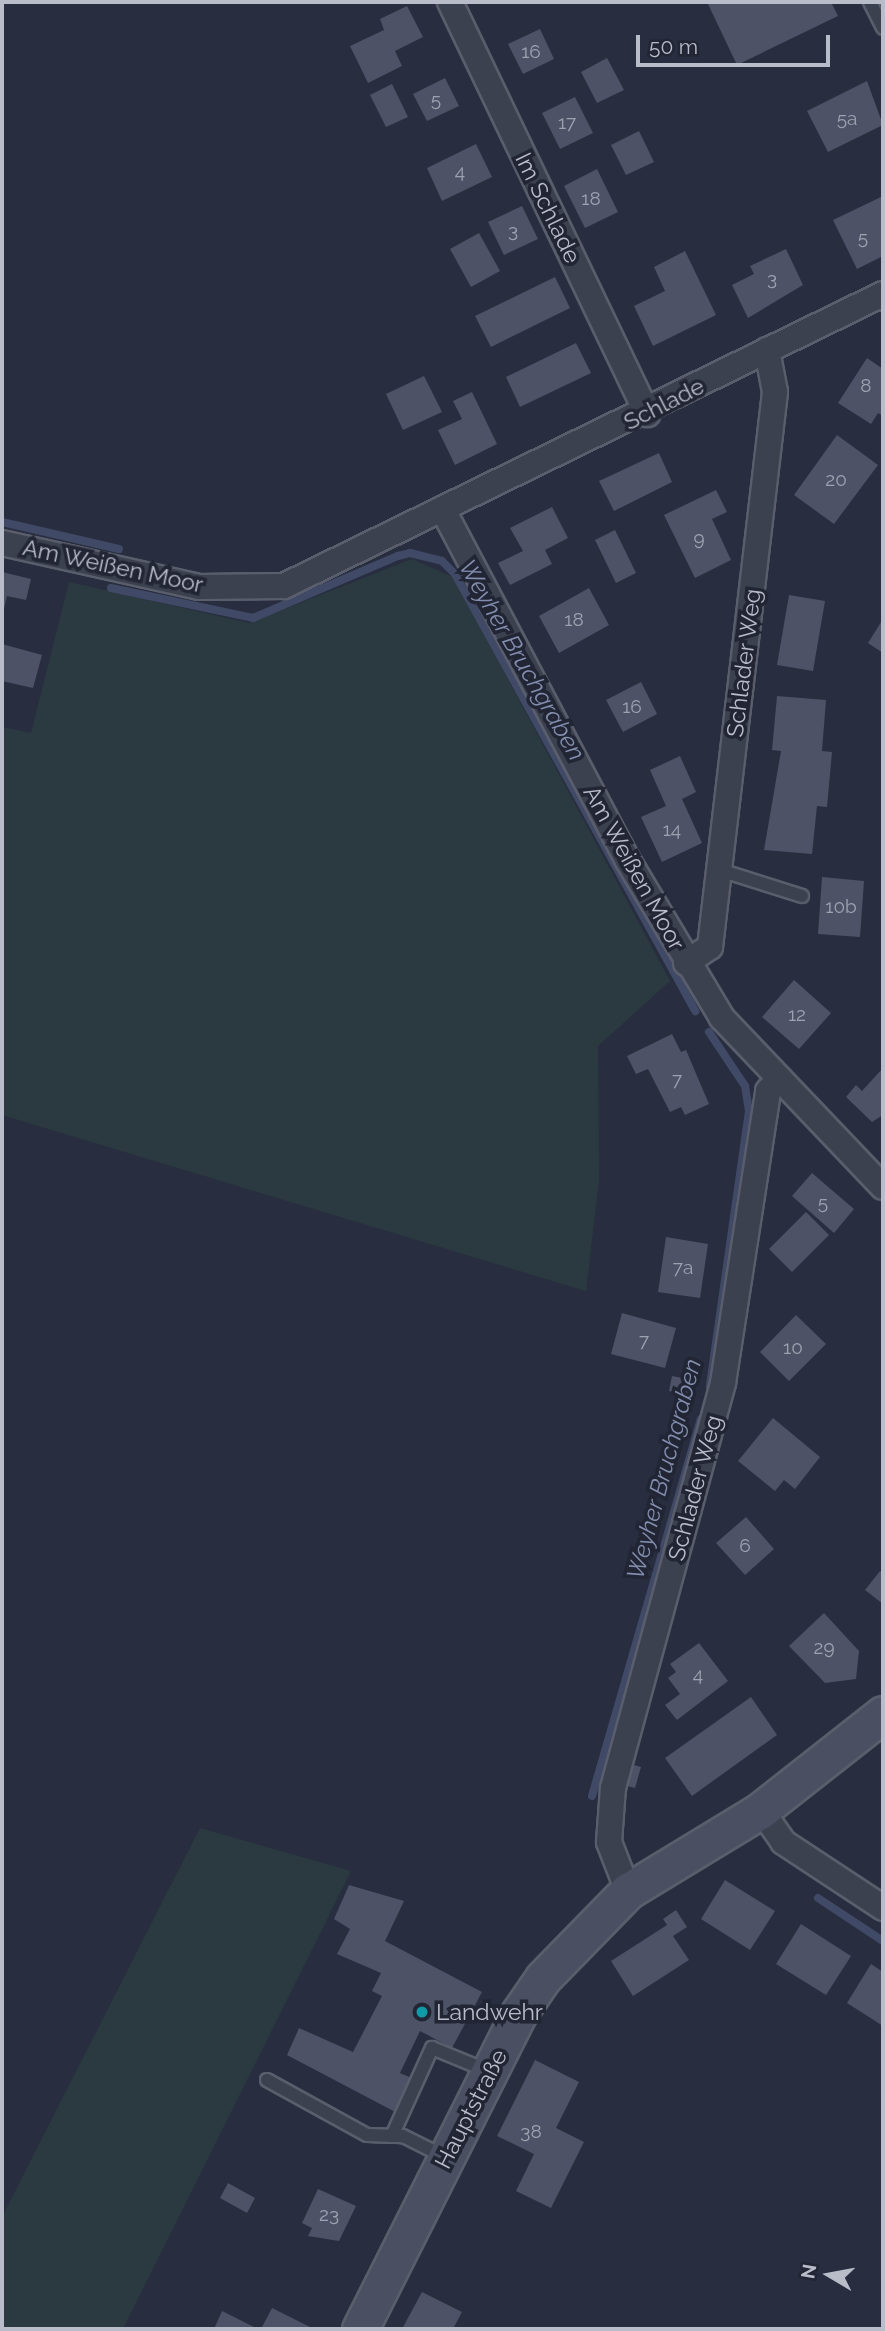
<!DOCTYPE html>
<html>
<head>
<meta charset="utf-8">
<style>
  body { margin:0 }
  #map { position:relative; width:885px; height:2331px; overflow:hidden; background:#282e3f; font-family:Raleway,sans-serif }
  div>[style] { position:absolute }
  .green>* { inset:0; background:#2a3a40 }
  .stream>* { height:8px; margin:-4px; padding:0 4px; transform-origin:4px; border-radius:4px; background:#404966 }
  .building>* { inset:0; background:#4d5266 }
  .roads { filter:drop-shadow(2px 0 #5a5e6c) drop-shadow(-2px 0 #5a5e6c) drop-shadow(0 2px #5a5e6c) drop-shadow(0 -2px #5a5e6c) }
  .lane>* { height:12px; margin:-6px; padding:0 6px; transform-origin:6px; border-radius:6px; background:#3c414f }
  .street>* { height:24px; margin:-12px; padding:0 12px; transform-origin:12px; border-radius:12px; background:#3c414f }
  .secondary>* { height:35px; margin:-17.5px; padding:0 17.5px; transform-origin:17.5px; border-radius:17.5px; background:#4a4f62 }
  .dots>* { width:19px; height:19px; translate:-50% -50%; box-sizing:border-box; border:4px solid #212534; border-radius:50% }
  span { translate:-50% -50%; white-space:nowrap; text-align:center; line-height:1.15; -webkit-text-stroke:7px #212534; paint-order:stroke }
  .number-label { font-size:19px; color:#9ea2b0 }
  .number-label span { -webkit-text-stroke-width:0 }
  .street-label { font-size:23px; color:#b9bcc9 }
  .poi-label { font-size:23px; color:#b9bcc9 }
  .left { translate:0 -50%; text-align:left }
  .water-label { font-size:24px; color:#838eae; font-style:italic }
  .frame { position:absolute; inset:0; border:4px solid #b9bcc9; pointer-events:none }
  .north { position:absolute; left:794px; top:2240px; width:70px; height:70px; -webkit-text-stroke:5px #212534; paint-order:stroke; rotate:280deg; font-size:19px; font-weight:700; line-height:28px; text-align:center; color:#b9bcc9 }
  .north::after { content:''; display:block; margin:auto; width:24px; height:32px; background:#b9bcc9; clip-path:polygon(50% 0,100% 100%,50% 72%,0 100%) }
  .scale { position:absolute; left:636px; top:35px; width:194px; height:32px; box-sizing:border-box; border:4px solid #b9bcc9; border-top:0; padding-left:9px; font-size:21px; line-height:24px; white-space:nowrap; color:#b9bcc9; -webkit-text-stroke:5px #212534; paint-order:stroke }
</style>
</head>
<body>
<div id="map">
  <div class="green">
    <i style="clip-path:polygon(412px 559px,453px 577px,670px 981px,598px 1046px,599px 1180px,586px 1291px,2px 1115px,2px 727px,31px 733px,69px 582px,249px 623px)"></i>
    <i style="clip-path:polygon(200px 1828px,351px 1871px,123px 2329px,2px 2329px,2px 2217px)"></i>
  </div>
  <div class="stream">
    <i style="left:2px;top:522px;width:120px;rotate:13deg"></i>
    <i style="left:111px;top:588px;width:145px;rotate:11.9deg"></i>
    <i style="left:253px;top:618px;width:158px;rotate:-23.2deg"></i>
    <i style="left:398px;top:556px;width:12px;rotate:-14deg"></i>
    <i style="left:410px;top:553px;width:33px;rotate:14deg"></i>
    <i style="left:442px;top:561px;width:18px;rotate:45deg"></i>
    <i style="left:455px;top:574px;width:499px;rotate:61.2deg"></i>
    <i style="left:709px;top:1032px;width:65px;rotate:56.3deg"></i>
    <i style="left:745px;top:1086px;width:25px;rotate:81deg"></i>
    <i style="left:749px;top:1111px;width:278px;rotate:98.1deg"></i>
    <i style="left:592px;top:1796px;width:392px;rotate:-73.9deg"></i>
    <i style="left:818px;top:1898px;width:78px;rotate:33.5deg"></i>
  </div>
  <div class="building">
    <i style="clip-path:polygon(707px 2px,831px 2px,838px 16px,737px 65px)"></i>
    <i style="clip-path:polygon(407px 6px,423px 37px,395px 51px,402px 66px,368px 83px,350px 46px,384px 30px,380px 19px)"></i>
    <i style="clip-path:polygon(540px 29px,554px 59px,523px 74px,508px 44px)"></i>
    <i style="clip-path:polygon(607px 58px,624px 90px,597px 103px,581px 72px)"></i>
    <i style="clip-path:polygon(445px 78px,459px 106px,427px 121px,413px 94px)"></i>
    <i style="clip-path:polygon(867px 81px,883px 125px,828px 152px,807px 111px)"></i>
    <i style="clip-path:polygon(392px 84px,408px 117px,386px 127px,370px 95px)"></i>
    <i style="clip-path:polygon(575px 97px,593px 133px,560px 149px,542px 113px)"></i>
    <i style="clip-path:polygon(639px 131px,654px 162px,626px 175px,611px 145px)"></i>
    <i style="clip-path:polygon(476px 144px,492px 177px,442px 201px,427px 168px)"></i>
    <i style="clip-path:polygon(597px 169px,618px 212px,585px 228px,564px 186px)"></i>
    <i style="clip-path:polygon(883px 196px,883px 256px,857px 269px,833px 220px)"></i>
    <i style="clip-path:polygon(522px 206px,538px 239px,504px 255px,488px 222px)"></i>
    <i style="clip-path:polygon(479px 233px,500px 271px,471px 287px,450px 249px)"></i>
    <i style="clip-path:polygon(786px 249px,803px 285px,748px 318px,732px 285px,754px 274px,750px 266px)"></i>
    <i style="clip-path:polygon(685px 251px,716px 315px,653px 346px,634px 306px,665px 291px,654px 267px)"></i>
    <i style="clip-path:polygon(555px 277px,570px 308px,491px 347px,475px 316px)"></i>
    <i style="clip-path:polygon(576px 343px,591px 373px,520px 407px,506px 377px)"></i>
    <i style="clip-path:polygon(867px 358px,883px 369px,883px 416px,878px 413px,871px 424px,838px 403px)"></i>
    <i style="clip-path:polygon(424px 376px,442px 412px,403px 430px,386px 394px)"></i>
    <i style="clip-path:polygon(472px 392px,497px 444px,455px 465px,438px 430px,462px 419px,453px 401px)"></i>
    <i style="clip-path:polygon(837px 435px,878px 465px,834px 524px,794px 495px)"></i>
    <i style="clip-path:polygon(659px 453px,672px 482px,614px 511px,599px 481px)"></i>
    <i style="clip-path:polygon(716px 490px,727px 512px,712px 519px,731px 560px,695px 578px,664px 515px)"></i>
    <i style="clip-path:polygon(552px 507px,568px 538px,545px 550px,552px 564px,510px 585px,498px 563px,523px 551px,510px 528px)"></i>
    <i style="clip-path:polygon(615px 530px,636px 573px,616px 583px,595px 540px)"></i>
    <i style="clip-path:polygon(2px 572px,31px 579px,26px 600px,7px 596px,3px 613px)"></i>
    <i style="clip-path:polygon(589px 588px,609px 625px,559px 653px,539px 616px)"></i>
    <i style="clip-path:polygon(789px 595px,825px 601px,813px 671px,777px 665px)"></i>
    <i style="clip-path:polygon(883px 619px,883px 653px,868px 643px)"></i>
    <i style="clip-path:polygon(2px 644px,42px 655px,33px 688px,2px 681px)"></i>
    <i style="clip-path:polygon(641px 682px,657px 714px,623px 732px,606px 700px)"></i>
    <i style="clip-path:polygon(777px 696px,826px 700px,822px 751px,832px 752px,827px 807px,817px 806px,812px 854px,764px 850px,781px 751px,772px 750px)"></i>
    <i style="clip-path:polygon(680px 756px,696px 792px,682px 799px,702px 843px,662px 862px,641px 817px,666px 806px,650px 770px)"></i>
    <i style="clip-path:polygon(822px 877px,864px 881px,860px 937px,818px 934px)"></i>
    <i style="clip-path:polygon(794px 980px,831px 1013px,799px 1049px,762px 1017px)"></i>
    <i style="clip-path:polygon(672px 1034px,681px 1052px,686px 1050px,709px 1104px,685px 1115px,681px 1107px,670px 1112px,648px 1069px,636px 1074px,627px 1056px)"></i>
    <i style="clip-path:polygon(883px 1068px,883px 1115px,872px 1122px,846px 1097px,856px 1085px,862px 1091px)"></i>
    <i style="clip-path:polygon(812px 1173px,854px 1209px,834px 1233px,792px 1196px)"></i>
    <i style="clip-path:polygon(806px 1212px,829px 1235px,792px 1272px,769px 1249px)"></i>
    <i style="clip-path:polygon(666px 1237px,708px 1244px,700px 1298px,658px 1292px)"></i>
    <i style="clip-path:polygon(622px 1313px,676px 1328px,665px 1368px,611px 1354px)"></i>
    <i style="clip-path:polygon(796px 1315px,826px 1344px,789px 1381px,760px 1352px)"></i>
    <i style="clip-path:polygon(672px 1376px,692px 1380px,689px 1395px,669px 1391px)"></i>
    <i style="clip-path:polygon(773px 1418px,820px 1457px,795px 1489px,784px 1480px,775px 1491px,738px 1461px)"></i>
    <i style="clip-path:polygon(746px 1517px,774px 1549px,745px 1575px,716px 1543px)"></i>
    <i style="clip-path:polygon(880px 1571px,883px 1573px,883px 1604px,865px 1590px)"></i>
    <i style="clip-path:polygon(824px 1613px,859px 1651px,856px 1679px,825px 1683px,789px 1646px)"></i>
    <i style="clip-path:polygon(699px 1643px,728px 1681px,677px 1720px,665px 1705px,680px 1694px,668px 1678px,676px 1672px,670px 1664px)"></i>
    <i style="clip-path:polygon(751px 1697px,777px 1735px,692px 1796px,665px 1758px)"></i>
    <i style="clip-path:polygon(630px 1764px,641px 1767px,635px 1788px,624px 1785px)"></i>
    <i style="clip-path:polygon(725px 1880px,775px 1911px,750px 1950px,701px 1919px)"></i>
    <i style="clip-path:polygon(349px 1885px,404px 1901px,385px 1941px,482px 1992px,452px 2048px,420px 2031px,400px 2073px,414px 2079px,399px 2114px,287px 2055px,299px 2028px,353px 2052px,382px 1996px,372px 1991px,381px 1973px,337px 1954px,350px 1929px,334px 1919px)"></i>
    <i style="clip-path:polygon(676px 1910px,687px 1927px,673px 1936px,689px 1960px,633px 1996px,611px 1961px,667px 1925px,663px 1919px)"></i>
    <i style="clip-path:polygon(801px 1924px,851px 1956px,826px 1995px,776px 1964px)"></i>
    <i style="clip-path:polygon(871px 1964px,883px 1972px,883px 2026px,847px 2003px)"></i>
    <i style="clip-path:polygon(535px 2060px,579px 2082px,556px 2128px,584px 2142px,551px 2208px,516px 2191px,534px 2154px,497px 2136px)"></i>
    <i style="clip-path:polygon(228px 2183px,255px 2198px,247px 2213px,220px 2198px)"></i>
    <i style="clip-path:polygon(318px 2189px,356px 2206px,339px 2241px,308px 2236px,312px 2228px,302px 2223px)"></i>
    <i style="clip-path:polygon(422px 2292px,462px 2312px,453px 2329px,402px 2329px)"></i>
    <i style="clip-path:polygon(272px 2308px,314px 2329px,261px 2329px)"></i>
    <i style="clip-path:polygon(222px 2311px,258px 2329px,214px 2329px)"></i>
  </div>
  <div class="roads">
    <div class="lane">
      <i style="left:870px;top:2px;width:29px;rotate:63deg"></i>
      <i style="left:720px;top:870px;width:86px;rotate:17.6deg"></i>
      <i style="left:267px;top:2080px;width:114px;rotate:28.8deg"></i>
      <i style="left:367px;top:2135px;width:36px;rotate:2deg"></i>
      <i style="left:403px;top:2136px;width:45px;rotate:26.6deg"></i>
      <i style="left:392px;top:2136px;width:97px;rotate:-65.6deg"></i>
      <i style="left:432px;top:2048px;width:61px;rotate:22.3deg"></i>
    </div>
    <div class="street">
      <i style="left:450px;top:2px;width:457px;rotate:64.4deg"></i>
      <i style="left:443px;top:510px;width:395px;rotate:62.2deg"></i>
      <i style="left:627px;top:859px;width:185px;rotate:59.1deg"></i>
      <i style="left:722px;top:1018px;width:233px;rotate:46.4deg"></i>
      <i style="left:2px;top:543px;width:202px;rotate:12.6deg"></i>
      <i style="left:199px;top:587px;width:85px;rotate:-0.7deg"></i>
      <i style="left:284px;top:586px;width:666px;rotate:-25.99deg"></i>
      <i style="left:686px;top:963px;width:29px;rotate:-34deg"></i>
      <i style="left:710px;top:947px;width:559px;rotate:-83.32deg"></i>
      <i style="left:775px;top:392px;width:43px;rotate:-100.8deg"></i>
      <i style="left:761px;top:1810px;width:39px;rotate:55deg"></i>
      <i style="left:783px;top:1842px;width:120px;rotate:33.4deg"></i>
      <i style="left:628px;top:1891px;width:53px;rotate:-111.2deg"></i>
      <i style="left:609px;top:1842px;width:54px;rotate:-85.8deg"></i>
      <i style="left:613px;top:1788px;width:420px;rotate:-74.8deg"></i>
      <i style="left:723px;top:1383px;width:295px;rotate:-81.2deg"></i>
      <i style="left:768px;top:1091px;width:13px;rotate:-48deg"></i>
    </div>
    <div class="secondary">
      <i style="left:360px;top:2329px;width:354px;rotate:-63.3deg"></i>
      <i style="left:519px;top:2013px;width:42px;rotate:-55.6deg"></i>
      <i style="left:543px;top:1978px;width:122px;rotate:-45.7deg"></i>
      <i style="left:628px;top:1891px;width:156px;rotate:-31.3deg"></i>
      <i style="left:761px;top:1810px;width:155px;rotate:-38.2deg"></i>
    </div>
  </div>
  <div class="dots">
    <i style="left:422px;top:2012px;background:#0f9aa8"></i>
  </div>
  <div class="number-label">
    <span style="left:531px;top:52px">16</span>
    <span style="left:436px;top:100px">5</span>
    <span style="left:847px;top:119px">5a</span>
    <span style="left:567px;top:123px">17</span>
    <span style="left:460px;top:172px">4</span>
    <span style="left:591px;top:199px">18</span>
    <span style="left:513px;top:231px">3</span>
    <span style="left:863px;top:238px">5</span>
    <span style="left:772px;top:279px">3</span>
    <span style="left:866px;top:386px">8</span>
    <span style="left:836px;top:480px">20</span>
    <span style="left:699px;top:539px">9</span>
    <span style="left:574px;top:620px">18</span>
    <span style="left:632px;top:707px">16</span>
    <span style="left:672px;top:830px">14</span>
    <span style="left:841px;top:907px">10b</span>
    <span style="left:797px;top:1015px">12</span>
    <span style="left:677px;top:1080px">7</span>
    <span style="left:823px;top:1203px">5</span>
    <span style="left:683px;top:1268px">7a</span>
    <span style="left:644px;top:1341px">7</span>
    <span style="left:793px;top:1348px">10</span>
    <span style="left:745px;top:1546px">6</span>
    <span style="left:824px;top:1648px">29</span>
    <span style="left:698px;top:1675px">4</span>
    <span style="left:531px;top:2132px">38</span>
    <span style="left:329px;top:2215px">23</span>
  </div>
  <div class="street-label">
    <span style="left:548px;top:208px;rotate:64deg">Im Schlade</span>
    <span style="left:664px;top:404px;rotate:-27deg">Schlade</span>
    <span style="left:113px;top:566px;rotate:12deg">Am Weißen Moor</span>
    <span style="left:744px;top:663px;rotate:-83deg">Schlader Weg</span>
    <span style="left:634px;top:868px;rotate:61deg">Am Weißen Moor</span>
    <span style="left:695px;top:1488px;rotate:-75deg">Schlader Weg</span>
    <span style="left:471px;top:2109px;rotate:-63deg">Hauptstraße</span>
  </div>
  <div class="poi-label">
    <span class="left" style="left:436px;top:2012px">Landwehr</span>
  </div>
  <div class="water-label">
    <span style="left:522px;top:660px;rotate:60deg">Weyher Bruchgraben</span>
    <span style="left:664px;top:1469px;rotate:-75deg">Weyher Bruchgraben</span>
  </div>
  <div class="frame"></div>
  <div class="north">N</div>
  <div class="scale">50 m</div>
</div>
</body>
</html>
